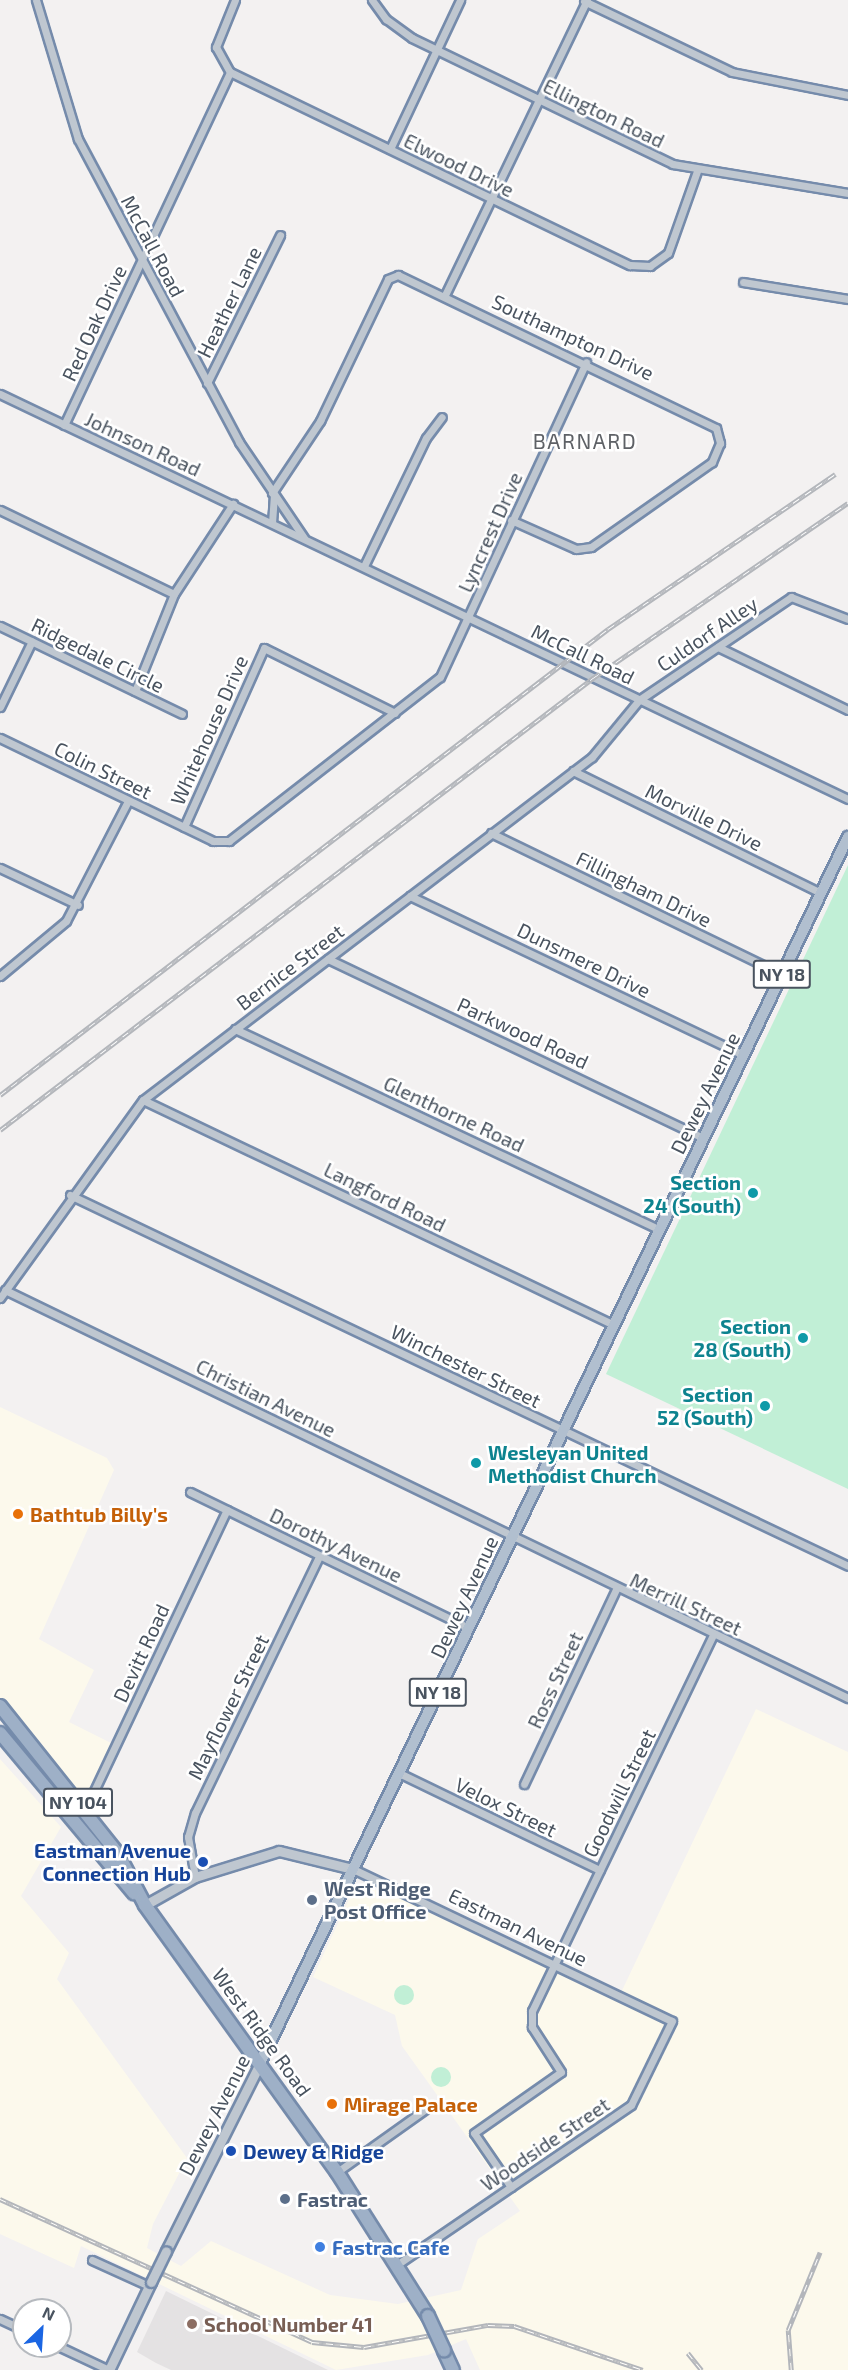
<!DOCTYPE html>
<html>
<head>
<meta charset="utf-8">
<style>
  body { margin:0 }
  #map { position:relative; width:848px; height:2370px; overflow:hidden; background:#f3f1f1; font-family:"Exo 2",sans-serif }
  div>[style] { position:absolute }
  .commercial>* { inset:0; background:#fcf9ec }
  .education>* { inset:0; background:#e4e2e3 }
  .green>* { inset:0; background:#c1efd6 }
  .round { border-radius:50% }
  .roads { filter:drop-shadow(2px 0 #758bab) drop-shadow(-2px 0 #758bab) drop-shadow(0 2px #758bab) drop-shadow(0 -2px #758bab) }
  .minor>* { height:7px; margin:-3.5px; padding:0 3.5px; transform-origin:3.5px; border-radius:3.5px; background:#bfc7d0 }
  .tertiary>* { height:9px; margin:-4.5px; padding:0 4.5px; transform-origin:4.5px; border-radius:4.5px; background:#bfc7d0 }
  .primary>* { height:10px; margin:-5px; padding:0 5px; transform-origin:5px; border-radius:5px; background:#b1bfcf }
  .trunk>* { height:12px; margin:-6px; padding:0 6px; transform-origin:6px; border-radius:6px; background:#9eb0c7 }
  .rail>* { height:4.5px; margin-top:-2.25px; transform-origin:0; background:repeating-linear-gradient(90deg,#fff 0 7px,#b3b6bb 0 14px); box-sizing:border-box; border-block:2px solid #b3b6bb }
  .bridges { filter:drop-shadow(2px 0 #758bab) drop-shadow(-2px 0 #758bab) drop-shadow(0 2px #758bab) drop-shadow(0 -2px #758bab) }
  .tertiary-bridge>* { height:9px; margin:-4.5px; padding:0 4.5px; transform-origin:4.5px; border-radius:4.5px; background:#bfc7d0 }
  .trunk-bridge>* { height:12px; margin:-6px; padding:0 6px; transform-origin:6px; border-radius:6px; background:#9eb0c7 }
  .dots>* { width:16px; height:16px; translate:-50% -50%; box-sizing:border-box; border:3px solid #fff; border-radius:50% }
  span { translate:-50% -50%; white-space:nowrap; text-align:center; line-height:1.15; -webkit-text-stroke:5px #fff; paint-order:stroke }
  .shield-label span { padding:2px 4px; background:#fff; border:2px solid; border-radius:4px; -webkit-text-stroke-width:0 }
  .shield-label { font-size:18px; color:#49535f; font-weight:700 }
  .street-label { font-size:20px; color:#49535f }
  .culture-label { font-size:20px; color:#0d838f; font-weight:700 }
  .right { translate:-100% -50%; text-align:right }
  .left { translate:0 -50%; text-align:left }
  .food-label { font-size:20px; color:#c56008; font-weight:700 }
  .transit-label { font-size:20px; color:#164399; font-weight:700 }
  .service-label { font-size:20px; color:#4e5e75; font-weight:700 }
  .shop-label { font-size:20px; color:#366cbe; font-weight:700 }
  .education-label { font-size:20px; color:#785e54; font-weight:700 }
  .neighbourhood-label { font-size:21px; color:#5e6166; letter-spacing:1.5px }
  .north { position:absolute; left:12px; top:2298px; width:60px; height:60px; box-sizing:border-box; background:#fff; border:2px solid #b6babf; border-radius:50%; rotate:25deg; font-size:16px; font-weight:700; line-height:24px; text-align:center; color:#49535f }
  .north::after { content:''; display:block; margin:auto; width:21px; height:27px; background:#1b66e3; clip-path:polygon(50% 0,100% 100%,50% 72%,0 100%) }
</style>
</head>
<body>
<div id="map">
  <div class="commercial">
    <i style="clip-path:polygon(0 1407px,107px 1458px,114px 1470px,39px 1639px,94px 1670px,69px 1722px,115px 1745px,85px 1810px,0 1706px)"></i>
    <i style="clip-path:polygon(756px 1709px,848px 1752px,848px 2370px,480px 2370px,466px 2339px,428px 2355px,336px 2370px,81px 2246px,74px 2268px,0 2234px,0 1759px,61px 1827px,21px 1896px,69px 1953px,57px 1979px,187px 2158px,153px 2224px,147px 2248px,181px 2266px,211px 2241px,330px 2295px,398px 2304px,461px 2290px,478px 2239px,520px 2211px,402px 2046px,395px 2015px,313px 1977px,351px 1895px,365px 1887px,400px 1898px,617px 2001px)"></i>
  </div>
  <div class="education">
    <i style="clip-path:polygon(166px 2291px,328px 2370px,171px 2370px,156px 2363px,137px 2352px)"></i>
  </div>
  <div class="green">
    <i style="clip-path:polygon(848px 865px,848px 1489px,606px 1374px)"></i>
    <i class="round" style="left:394px;top:1985px;width:20px;height:20px"></i>
    <i class="round" style="left:431px;top:2067px;width:20px;height:20px"></i>
  </div>
  <div class="roads">
    <div class="minor">
      <i style="left:36px;top:0;width:145px;rotate:73.2deg"></i>
      <i style="left:78px;top:139px;width:343px;rotate:62deg"></i>
      <i style="left:239px;top:442px;width:116px;rotate:55.9deg"></i>
      <i style="left:235px;top:0;width:51px;rotate:112deg"></i>
      <i style="left:216px;top:47px;width:29px;rotate:61deg"></i>
      <i style="left:230px;top:72px;width:444px;rotate:25.8deg"></i>
      <i style="left:630px;top:265px;width:20px;rotate:3deg"></i>
      <i style="left:650px;top:266px;width:22px;rotate:-36deg"></i>
      <i style="left:668px;top:253px;width:87px;rotate:-70.5deg"></i>
      <i style="left:372px;top:0;width:24px;rotate:54deg"></i>
      <i style="left:386px;top:19px;width:32px;rotate:36deg"></i>
      <i style="left:412px;top:38px;width:290px;rotate:25.8deg"></i>
      <i style="left:673px;top:164px;width:177px;rotate:9.4deg"></i>
      <i style="left:584px;top:1px;width:164px;rotate:25.6deg"></i>
      <i style="left:732px;top:72px;width:118px;rotate:11.2deg"></i>
      <i style="left:390px;top:149px;width:165px;rotate:-64.8deg"></i>
      <i style="left:743px;top:282px;width:106px;rotate:9.2deg"></i>
      <i style="left:445px;top:295px;width:327px;rotate:-64.3deg"></i>
      <i style="left:207px;top:383px;width:165px;rotate:-63.7deg"></i>
      <i style="left:0;top:394px;width:940px;rotate:25.53deg"></i>
      <i style="left:64px;top:425px;width:390px;rotate:-64.8deg"></i>
      <i style="left:272px;top:493px;width:87px;rotate:-56.3deg"></i>
      <i style="left:320px;top:421px;width:157px;rotate:-64.4deg"></i>
      <i style="left:388px;top:279px;width:11px;rotate:-22deg"></i>
      <i style="left:398px;top:275px;width:353px;rotate:25.7deg"></i>
      <i style="left:716px;top:428px;width:16px;rotate:75deg"></i>
      <i style="left:720px;top:443px;width:21px;rotate:113deg"></i>
      <i style="left:712px;top:462px;width:148px;rotate:144.9deg"></i>
      <i style="left:591px;top:547px;width:15px;rotate:172deg"></i>
      <i style="left:576px;top:549px;width:71px;rotate:-156deg"></i>
      <i style="left:0;top:510px;width:193px;rotate:25.8deg"></i>
      <i style="left:272px;top:523px;width:26px;rotate:-86deg"></i>
      <i style="left:364px;top:566px;width:142px;rotate:-64.2deg"></i>
      <i style="left:426px;top:438px;width:26px;rotate:-53deg"></i>
      <i style="left:0;top:626px;width:202px;rotate:25.8deg"></i>
      <i style="left:718px;top:647px;width:144px;rotate:25.9deg"></i>
      <i style="left:135px;top:691px;width:105px;rotate:-68.1deg"></i>
      <i style="left:174px;top:594px;width:108px;rotate:-56.8deg"></i>
      <i style="left:0;top:707px;width:73px;rotate:-64.1deg"></i>
      <i style="left:0;top:738px;width:237px;rotate:25.8deg"></i>
      <i style="left:213px;top:841px;width:16px"></i>
      <i style="left:229px;top:841px;width:267px;rotate:-37.9deg"></i>
      <i style="left:440px;top:677px;width:347px;rotate:-65.1deg"></i>
      <i style="left:573px;top:771px;width:276px;rotate:26.2deg"></i>
      <i style="left:184px;top:827px;width:196px;rotate:-65.9deg"></i>
      <i style="left:264px;top:648px;width:146px;rotate:26.4deg"></i>
      <i style="left:491px;top:833px;width:323px;rotate:25.9deg"></i>
      <i style="left:0;top:868px;width:86px;rotate:25.4deg"></i>
      <i style="left:410px;top:896px;width:369px;rotate:25.5deg"></i>
      <i style="left:328px;top:959px;width:416px;rotate:25.5deg"></i>
      <i style="left:0;top:976px;width:86px;rotate:-39.8deg"></i>
      <i style="left:66px;top:921px;width:135px;rotate:-62.7deg"></i>
      <i style="left:235px;top:1029px;width:469px;rotate:25.3deg"></i>
      <i style="left:143px;top:1100px;width:522px;rotate:25.53deg"></i>
      <i style="left:70px;top:1195px;width:862px;rotate:25.49deg"></i>
      <i style="left:5px;top:1290px;width:937px;rotate:25.83deg"></i>
      <i style="left:0;top:1298px;width:244px;rotate:-54.2deg"></i>
      <i style="left:143px;top:1100px;width:565px;rotate:-37.38deg"></i>
      <i style="left:592px;top:757px;width:74px;rotate:-50.5deg"></i>
      <i style="left:639px;top:700px;width:184px;rotate:-34.1deg"></i>
      <i style="left:791px;top:597px;width:61px;rotate:21.1deg"></i>
      <i style="left:190px;top:1492px;width:310px;rotate:26deg"></i>
      <i style="left:399px;top:1773px;width:223px;rotate:25.8deg"></i>
      <i style="left:524px;top:1784px;width:216px;rotate:-64.7deg"></i>
      <i style="left:85px;top:1810px;width:332px;rotate:-64.7deg"></i>
      <i style="left:353px;top:1869px;width:353px;rotate:25.5deg"></i>
      <i style="left:672px;top:2021px;width:93px;rotate:116deg"></i>
      <i style="left:631px;top:2105px;width:281px;rotate:145.7deg"></i>
      <i style="left:195px;top:1877px;width:41px;rotate:-99.9deg"></i>
      <i style="left:188px;top:1837px;width:25px;rotate:-74deg"></i>
      <i style="left:195px;top:1813px;width:285px;rotate:-64.2deg"></i>
      <i style="left:337px;top:2172px;width:114px;rotate:-35.4deg"></i>
      <i style="left:511px;top:2187px;width:65px;rotate:-124.4deg"></i>
      <i style="left:474px;top:2133px;width:106px;rotate:-35deg"></i>
      <i style="left:561px;top:2072px;width:54px;rotate:-122.8deg"></i>
      <i style="left:532px;top:2027px;width:16px;rotate:-90deg"></i>
      <i style="left:532px;top:2011px;width:417px;rotate:-64.3deg"></i>
      <i style="left:92px;top:2260px;width:63px;rotate:24.5deg"></i>
      <i style="left:0;top:2319px;width:26px;rotate:25deg"></i>
      <i style="left:58px;top:2346px;width:56px;rotate:25.2deg"></i>
    </div>
    <div class="tertiary">
      <i style="left:145px;top:1905px;width:57px;rotate:-29.2deg"></i>
      <i style="left:195px;top:1877px;width:88px;rotate:-17.2deg"></i>
      <i style="left:279px;top:1851px;width:76px;rotate:13.7deg"></i>
      <i style="left:166px;top:2251px;width:210px;rotate:-63.4deg"></i>
      <i style="left:109px;top:2370px;width:98px;rotate:-64.5deg"></i>
    </div>
    <div class="primary">
      <i style="left:260px;top:2063px;width:1360px;rotate:-64.38deg"></i>
    </div>
    <div class="trunk">
      <i style="left:0;top:1706px;width:189px;rotate:51.4deg"></i>
      <i style="left:118px;top:1854px;width:58px;rotate:62.1deg"></i>
      <i style="left:145px;top:1905px;width:329px;rotate:54.3deg"></i>
      <i style="left:337px;top:2172px;width:170px;rotate:57.7deg"></i>
      <i style="left:0;top:1733px;width:209px;rotate:50.1deg"></i>
      <i style="left:444px;top:2351px;width:21px;rotate:65deg"></i>
    </div>
  </div>
  <div class="rail">
    <i style="left:0;top:1095px;width:766px;rotate:-37.47deg"></i>
    <i style="left:608px;top:629px;width:275px;rotate:-34.3deg"></i>
    <i style="left:0;top:1130px;width:746px;rotate:-37.32deg"></i>
    <i style="left:593px;top:678px;width:309px;rotate:-34.5deg"></i>
    <i style="left:0;top:2199px;width:343px;rotate:24.6deg"></i>
    <i style="left:312px;top:2342px;width:52px;rotate:5.5deg"></i>
    <i style="left:364px;top:2347px;width:126px;rotate:-10.1deg"></i>
    <i style="left:488px;top:2325px;width:26px;rotate:2deg"></i>
    <i style="left:514px;top:2326px;width:136px;rotate:18.8deg"></i>
    <i style="left:688px;top:2353px;width:22px;rotate:51deg"></i>
    <i style="left:791px;top:2370px;width:40px;rotate:-94.3deg"></i>
    <i style="left:788px;top:2330px;width:84px;rotate:-67.7deg"></i>
  </div>
  <div class="bridges">
    <div class="tertiary-bridge">
      <i style="left:151px;top:2282px;width:34px;rotate:-64deg"></i>
    </div>
    <div class="trunk-bridge">
      <i style="left:428px;top:2316px;width:38px;rotate:65deg"></i>
    </div>
  </div>
  <div class="dots">
    <i style="left:753px;top:1193px;background:#0f9aa8"></i>
    <i style="left:803px;top:1338px;background:#0f9aa8"></i>
    <i style="left:765px;top:1406px;background:#0f9aa8"></i>
    <i style="left:476px;top:1463px;background:#0f9aa8"></i>
    <i style="left:18px;top:1514px;background:#e8710a"></i>
    <i style="left:203px;top:1862px;background:#1a4fb4"></i>
    <i style="left:312px;top:1900px;background:#5c6f8a"></i>
    <i style="left:332px;top:2104px;background:#e8710a"></i>
    <i style="left:231px;top:2151px;background:#1a4fb4"></i>
    <i style="left:285px;top:2199px;background:#5c6f8a"></i>
    <i style="left:320px;top:2247px;background:#3f7fe0"></i>
    <i style="left:192px;top:2324px;background:#8d6e63"></i>
  </div>
  <div class="shield-label">
    <span style="left:782px;top:974px">NY 18</span>
    <span style="left:438px;top:1692px">NY 18</span>
    <span style="left:78px;top:1802px">NY 104</span>
  </div>
  <div class="street-label">
    <span style="left:604px;top:113px;rotate:26deg">Ellington Road</span>
    <span style="left:459px;top:165px;rotate:26deg">Elwood Drive</span>
    <span style="left:153px;top:246px;rotate:62deg">McCall Road</span>
    <span style="left:229px;top:302px;rotate:-64deg">Heather Lane</span>
    <span style="left:94px;top:323px;rotate:-65deg">Red Oak Drive</span>
    <span style="left:573px;top:337px;rotate:25deg">Southampton Drive</span>
    <span style="left:143px;top:444px;rotate:25deg">Johnson Road</span>
    <span style="left:490px;top:532px;rotate:-66deg">Lyncrest Drive</span>
    <span style="left:707px;top:634px;rotate:-34deg">Culdorf Alley</span>
    <span style="left:583px;top:654px;rotate:26deg">McCall Road</span>
    <span style="left:98px;top:655px;rotate:26deg">Ridgedale Circle</span>
    <span style="left:209px;top:730px;rotate:-66deg">Whitehouse Drive</span>
    <span style="left:103px;top:770px;rotate:26deg">Colin Street</span>
    <span style="left:704px;top:817px;rotate:26deg">Morville Drive</span>
    <span style="left:644px;top:889px;rotate:26deg">Fillingham Drive</span>
    <span style="left:584px;top:960px;rotate:26deg">Dunsmere Drive</span>
    <span style="left:290px;top:967px;rotate:-37deg">Bernice Street</span>
    <span style="left:523px;top:1033px;rotate:25deg">Parkwood Road</span>
    <span style="left:705px;top:1093px;rotate:-64deg">Dewey Avenue</span>
    <span style="left:454px;top:1114px;rotate:25deg">Glenthorne Road</span>
    <span style="left:385px;top:1197px;rotate:26deg">Langford Road</span>
    <span style="left:466px;top:1366px;rotate:26deg">Winchester Street</span>
    <span style="left:266px;top:1398px;rotate:26deg">Christian Avenue</span>
    <span style="left:336px;top:1545px;rotate:26deg">Dorothy Avenue</span>
    <span style="left:464px;top:1597px;rotate:-65deg">Dewey Avenue</span>
    <span style="left:686px;top:1604px;rotate:25deg">Merrill Street</span>
    <span style="left:141px;top:1653px;rotate:-65deg">Devitt Road</span>
    <span style="left:555px;top:1680px;rotate:-65deg">Ross Street</span>
    <span style="left:228px;top:1707px;rotate:-64deg">Mayflower Street</span>
    <span style="left:619px;top:1793px;rotate:-64deg">Goodwill Street</span>
    <span style="left:506px;top:1807px;rotate:26deg">Velox Street</span>
    <span style="left:518px;top:1927px;rotate:26deg">Eastman Avenue</span>
    <span style="left:262px;top:2032px;rotate:54deg">West Ridge Road</span>
    <span style="left:214px;top:2115px;rotate:-63deg">Dewey Avenue</span>
    <span style="left:545px;top:2144px;rotate:-34deg">Woodside Street</span>
  </div>
  <div class="culture-label">
    <span class="right" style="left:741px;top:1194px">Section<br>24 (South)</span>
    <span class="right" style="left:791px;top:1338px">Section<br>28 (South)</span>
    <span class="right" style="left:753px;top:1406px">Section<br>52 (South)</span>
    <span class="left" style="left:488px;top:1464px">Wesleyan United<br>Methodist Church</span>
  </div>
  <div class="food-label">
    <span class="left" style="left:30px;top:1514px">Bathtub Billy's</span>
    <span class="left" style="left:344px;top:2104px">Mirage Palace</span>
  </div>
  <div class="transit-label">
    <span class="right" style="left:191px;top:1862px">Eastman Avenue<br>Connection Hub</span>
    <span class="left" style="left:243px;top:2151px">Dewey &amp; Ridge</span>
  </div>
  <div class="service-label">
    <span class="left" style="left:324px;top:1900px">West Ridge<br>Post Office</span>
    <span class="left" style="left:297px;top:2199px">Fastrac</span>
  </div>
  <div class="shop-label">
    <span class="left" style="left:332px;top:2247px">Fastrac Cafe</span>
  </div>
  <div class="education-label">
    <span class="left" style="left:204px;top:2324px">School Number 41</span>
  </div>
  <div class="neighbourhood-label">
    <span style="left:585px;top:441px">BARNARD</span>
  </div>
  <div class="north">N</div>
</div>
</body>
</html>
